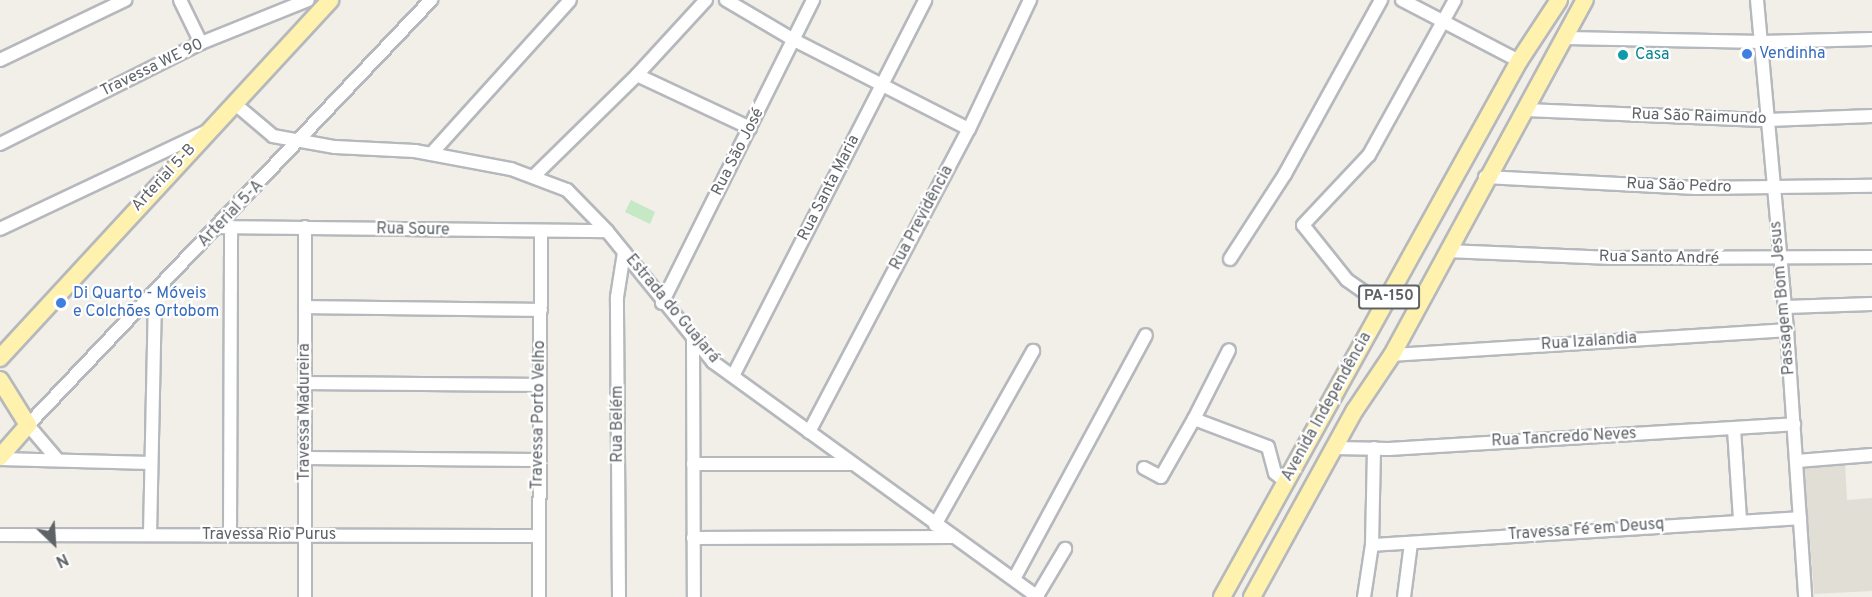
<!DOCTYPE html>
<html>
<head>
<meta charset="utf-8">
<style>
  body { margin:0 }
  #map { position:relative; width:1872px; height:597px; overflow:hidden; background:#f1efe8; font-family:Overpass,sans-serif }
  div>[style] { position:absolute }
  .education>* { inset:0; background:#e1ded6 }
  .green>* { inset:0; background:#c5e8c5 }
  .roads { filter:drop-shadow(2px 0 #b5b8bc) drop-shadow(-2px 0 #b5b8bc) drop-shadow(0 2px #b5b8bc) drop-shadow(0 -2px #b5b8bc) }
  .minor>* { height:12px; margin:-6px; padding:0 6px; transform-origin:6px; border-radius:6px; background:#fff }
  .major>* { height:16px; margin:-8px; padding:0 8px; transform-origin:8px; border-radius:8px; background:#fff2af }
  .dots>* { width:16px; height:16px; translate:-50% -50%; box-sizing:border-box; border:3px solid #fff; border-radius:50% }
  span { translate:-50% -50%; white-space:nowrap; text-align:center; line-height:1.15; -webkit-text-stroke:4.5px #fff; paint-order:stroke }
  .shield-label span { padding:2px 4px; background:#fff; border:2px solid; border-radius:4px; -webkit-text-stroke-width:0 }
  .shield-label { font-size:15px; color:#5f6368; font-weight:700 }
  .shop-label { font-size:16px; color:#366cbe }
  .left { translate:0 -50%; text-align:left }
  .culture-label { font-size:16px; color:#0d838f }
  .street-label { font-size:16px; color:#5f6368 }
  .north { position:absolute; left:24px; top:513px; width:60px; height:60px; -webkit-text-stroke:4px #fff; paint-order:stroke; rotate:155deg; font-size:16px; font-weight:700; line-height:24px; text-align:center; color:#5f6368 }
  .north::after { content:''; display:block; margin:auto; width:21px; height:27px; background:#5f6368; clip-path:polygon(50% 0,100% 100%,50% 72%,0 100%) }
</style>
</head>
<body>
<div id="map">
  <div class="education">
    <i style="clip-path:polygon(1845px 462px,1847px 500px,1872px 498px,1872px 591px,1814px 594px,1804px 465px)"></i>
  </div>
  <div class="green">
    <i style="clip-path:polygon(631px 200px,655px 212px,650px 224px,625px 212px)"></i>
  </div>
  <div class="roads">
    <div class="minor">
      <i style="left:180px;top:0;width:48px;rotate:64deg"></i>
      <i style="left:726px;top:0;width:79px;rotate:30.5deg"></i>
      <i style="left:794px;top:40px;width:196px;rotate:27deg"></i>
      <i style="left:1402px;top:0;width:132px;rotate:27.5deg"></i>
      <i style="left:1757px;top:0;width:331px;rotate:84.8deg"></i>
      <i style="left:1787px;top:330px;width:268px;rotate:86.1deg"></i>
      <i style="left:1566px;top:38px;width:196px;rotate:1.2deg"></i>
      <i style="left:1762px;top:42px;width:110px;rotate:-1.6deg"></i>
      <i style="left:0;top:60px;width:139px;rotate:-25.6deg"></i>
      <i style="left:637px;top:75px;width:125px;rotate:25.1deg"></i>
      <i style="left:234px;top:103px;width:51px;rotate:40.2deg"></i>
      <i style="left:273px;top:136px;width:63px;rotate:10.1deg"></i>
      <i style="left:335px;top:147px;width:80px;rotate:2.9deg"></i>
      <i style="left:415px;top:151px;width:98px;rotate:10.6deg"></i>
      <i style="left:511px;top:169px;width:60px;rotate:20.6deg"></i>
      <i style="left:567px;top:190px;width:57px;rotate:45.7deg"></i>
      <i style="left:607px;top:231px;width:169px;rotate:51deg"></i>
      <i style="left:713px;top:362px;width:401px;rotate:35.9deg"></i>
      <i style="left:1526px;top:110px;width:242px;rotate:2.4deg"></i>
      <i style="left:1768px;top:120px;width:104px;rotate:-2.2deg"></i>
      <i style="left:0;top:144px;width:225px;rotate:-26.7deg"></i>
      <i style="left:201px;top:43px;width:115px;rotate:-21.9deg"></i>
      <i style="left:431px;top:154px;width:207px;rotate:-47.9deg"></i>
      <i style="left:534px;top:176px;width:144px;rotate:-44.4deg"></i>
      <i style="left:637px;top:75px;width:102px;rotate:-47.4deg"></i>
      <i style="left:1485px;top:177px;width:211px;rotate:3deg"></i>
      <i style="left:1696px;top:188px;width:176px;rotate:-0.7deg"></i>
      <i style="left:219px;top:227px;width:388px;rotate:0.6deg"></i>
      <i style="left:0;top:229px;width:227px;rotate:-25.3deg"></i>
      <i style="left:1447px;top:251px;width:165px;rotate:2.4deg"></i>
      <i style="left:1612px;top:258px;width:260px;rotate:-0.2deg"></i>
      <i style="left:1230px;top:259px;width:101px;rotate:-57.1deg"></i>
      <i style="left:1285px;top:174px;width:199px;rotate:-61.1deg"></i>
      <i style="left:662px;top:303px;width:339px;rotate:-63.5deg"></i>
      <i style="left:1384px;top:306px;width:45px;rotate:-144.9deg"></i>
      <i style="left:1347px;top:280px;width:70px;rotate:-128.7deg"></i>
      <i style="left:1303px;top:225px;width:96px;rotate:-46.7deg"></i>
      <i style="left:1369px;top:155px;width:177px;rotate:-61deg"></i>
      <i style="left:305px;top:307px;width:236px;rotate:0.7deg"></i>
      <i style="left:1785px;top:307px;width:87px;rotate:-2deg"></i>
      <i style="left:693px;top:339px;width:258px;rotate:89.8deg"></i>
      <i style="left:1392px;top:355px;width:396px;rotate:-3.6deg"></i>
      <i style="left:733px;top:376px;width:422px;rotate:-62.9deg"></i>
      <i style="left:306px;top:383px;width:234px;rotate:0.5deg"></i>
      <i style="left:1194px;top:419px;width:77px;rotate:-63.1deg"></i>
      <i style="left:1734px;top:429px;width:91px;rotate:86.2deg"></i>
      <i style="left:809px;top:432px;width:343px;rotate:-62.2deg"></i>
      <i style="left:969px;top:129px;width:143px;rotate:-64.7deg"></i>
      <i style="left:1335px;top:448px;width:54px;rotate:1.1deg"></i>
      <i style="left:1389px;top:449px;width:406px;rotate:-3.5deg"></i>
      <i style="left:305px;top:458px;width:233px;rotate:0.5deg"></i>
      <i style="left:0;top:459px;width:151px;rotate:1.5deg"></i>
      <i style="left:57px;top:459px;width:45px;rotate:-130.5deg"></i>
      <i style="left:28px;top:425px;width:586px;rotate:-46.52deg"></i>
      <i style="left:1797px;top:461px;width:75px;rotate:-4.6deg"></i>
      <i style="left:693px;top:464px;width:159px"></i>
      <i style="left:1144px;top:468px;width:19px;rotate:28deg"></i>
      <i style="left:1161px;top:477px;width:67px;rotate:-60.4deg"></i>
      <i style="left:1194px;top:419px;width:79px;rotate:20.7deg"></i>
      <i style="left:1268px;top:447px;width:27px;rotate:75deg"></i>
      <i style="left:1275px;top:473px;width:14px;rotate:39deg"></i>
      <i style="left:935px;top:525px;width:200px;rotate:-60.6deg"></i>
      <i style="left:0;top:535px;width:538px;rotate:0.11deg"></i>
      <i style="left:150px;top:535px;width:242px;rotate:-88.8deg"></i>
      <i style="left:230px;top:535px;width:308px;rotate:-89.8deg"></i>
      <i style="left:693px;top:538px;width:259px;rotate:-0.2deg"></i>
      <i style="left:1372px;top:545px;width:429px;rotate:-3.6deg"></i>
      <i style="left:1014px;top:579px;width:277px;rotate:-61.6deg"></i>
      <i style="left:1037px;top:596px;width:55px;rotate:-59.2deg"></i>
      <i style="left:305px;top:597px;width:370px;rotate:-90deg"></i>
      <i style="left:539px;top:597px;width:365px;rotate:-89.7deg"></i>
      <i style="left:619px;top:597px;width:300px;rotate:-90.4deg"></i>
      <i style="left:617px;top:297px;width:45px;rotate:-81deg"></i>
      <i style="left:1364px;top:597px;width:53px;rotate:-81.3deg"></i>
      <i style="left:1372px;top:545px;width:97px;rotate:-88.8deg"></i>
      <i style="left:1404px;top:597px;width:54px;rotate:-82.6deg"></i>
    </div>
    <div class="major">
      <i style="left:0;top:358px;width:487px;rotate:-47.3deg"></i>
      <i style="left:0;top:380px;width:53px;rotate:58.1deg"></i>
      <i style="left:28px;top:425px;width:43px;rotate:131.2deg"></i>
      <i style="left:1222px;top:597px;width:613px;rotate:-61.01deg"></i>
      <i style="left:1519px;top:61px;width:73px;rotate:-56.7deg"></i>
      <i style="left:1252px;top:597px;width:213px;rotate:-61.2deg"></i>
      <i style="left:1355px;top:410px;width:66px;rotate:-56.1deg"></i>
      <i style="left:1392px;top:355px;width:404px;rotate:-61.5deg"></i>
    </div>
  </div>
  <div class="dots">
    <i style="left:1747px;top:54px;background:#3f7fe0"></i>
    <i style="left:1623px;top:55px;background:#0f9aa8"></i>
    <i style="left:61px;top:303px;background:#3f7fe0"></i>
  </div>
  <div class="shield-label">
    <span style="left:1389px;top:297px">PA-150</span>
  </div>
  <div class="shop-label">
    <span class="left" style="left:1759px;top:54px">Vendinha</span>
    <span class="left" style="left:73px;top:303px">Di Quarto - Móveis<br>e Colchões Ortobom</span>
  </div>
  <div class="culture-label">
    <span class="left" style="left:1635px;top:55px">Casa</span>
  </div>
  <div class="street-label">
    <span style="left:152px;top:68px;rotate:-26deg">Travessa WE 90</span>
    <span style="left:1699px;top:117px;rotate:2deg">Rua São Raimundo</span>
    <span style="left:738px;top:152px;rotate:-63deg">Rua São José</span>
    <span style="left:164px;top:178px;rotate:-47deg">Arterial 5-B</span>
    <span style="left:1679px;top:186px;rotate:2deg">Rua São Pedro</span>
    <span style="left:829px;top:188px;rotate:-63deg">Rua Santa Maria</span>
    <span style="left:231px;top:214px;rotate:-46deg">Arterial 5-A</span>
    <span style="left:922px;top:218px;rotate:-62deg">Rua Previdência</span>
    <span style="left:413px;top:230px;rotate:1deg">Rua Soure</span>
    <span style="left:1659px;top:258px;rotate:1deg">Rua Santo André</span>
    <span style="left:1783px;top:298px;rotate:-95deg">Passagem Bom Jesus</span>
    <span style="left:672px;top:309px;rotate:50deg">Estrada do Guajará</span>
    <span style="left:1589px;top:342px;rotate:-4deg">Rua Izalandia</span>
    <span style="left:1327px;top:407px;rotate:-61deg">Avenida Independência</span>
    <span style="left:305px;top:412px;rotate:-90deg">Travessa Madureira</span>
    <span style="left:539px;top:415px;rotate:-89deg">Travessa Porto Velho</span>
    <span style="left:618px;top:424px;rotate:-90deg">Rua Belém</span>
    <span style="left:1564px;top:438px;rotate:-3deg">Rua Tancredo Neves</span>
    <span style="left:1586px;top:530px;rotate:-4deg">Travessa Fé em Deusq</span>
    <span style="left:269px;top:535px">Travessa Rio Purus</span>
  </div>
  <div class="north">N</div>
</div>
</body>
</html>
